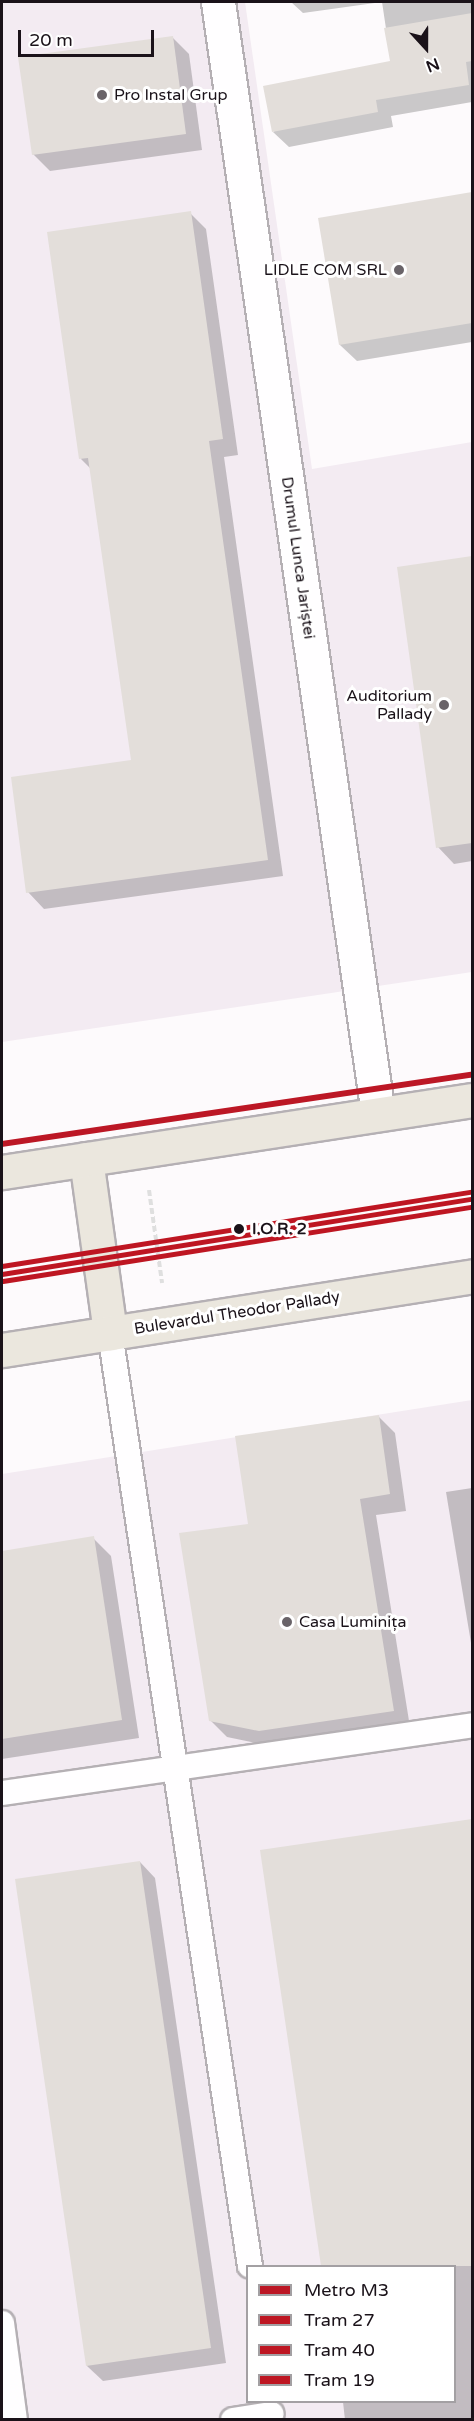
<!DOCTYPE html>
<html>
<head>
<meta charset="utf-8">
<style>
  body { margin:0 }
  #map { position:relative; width:474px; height:2421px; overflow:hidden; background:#fdfafc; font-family:"Varela Round",sans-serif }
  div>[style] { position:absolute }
  .built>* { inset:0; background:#f3ebf2 }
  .shadow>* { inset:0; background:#0003 }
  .building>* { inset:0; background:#e3deda }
  .path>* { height:4px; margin-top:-2px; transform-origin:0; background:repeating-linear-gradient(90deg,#dfdfdf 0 6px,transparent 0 9px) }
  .roads { filter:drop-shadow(2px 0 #b5b0b4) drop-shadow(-2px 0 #b5b0b4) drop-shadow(0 2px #b5b0b4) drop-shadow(0 -2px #b5b0b4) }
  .service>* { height:24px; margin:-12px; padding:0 12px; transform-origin:12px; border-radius:12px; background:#fffeff }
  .minor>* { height:33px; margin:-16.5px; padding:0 16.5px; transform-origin:16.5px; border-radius:16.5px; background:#fffeff }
  .primary>* { height:33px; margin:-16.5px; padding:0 16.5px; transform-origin:16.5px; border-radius:16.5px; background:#ebe7de }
  .tram-1>* { height:4.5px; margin:-2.25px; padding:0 2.25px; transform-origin:2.25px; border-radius:2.25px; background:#be1622 }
  .tram-2>* { height:4.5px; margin:-2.25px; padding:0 2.25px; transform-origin:2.25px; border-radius:2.25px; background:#be1622 }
  .tram-3>* { height:4.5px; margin:-2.25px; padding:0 2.25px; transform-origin:2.25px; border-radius:2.25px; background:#be1622 }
  .metro-1>* { height:6px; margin:-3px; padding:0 3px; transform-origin:3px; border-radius:3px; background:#bc1725 }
  .dots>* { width:16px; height:16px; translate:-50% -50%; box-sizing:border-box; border:3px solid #fff; border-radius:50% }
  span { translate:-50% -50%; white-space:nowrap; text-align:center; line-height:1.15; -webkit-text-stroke:6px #fff; paint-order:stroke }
  .poi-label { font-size:16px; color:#1a1219 }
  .left { translate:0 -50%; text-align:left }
  .right { translate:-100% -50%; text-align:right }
  .street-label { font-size:16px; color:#1a1219 }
  .stop-label { font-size:16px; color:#1a1219; font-weight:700 }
  .frame { position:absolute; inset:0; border:3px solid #1a1219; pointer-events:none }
  .legend { position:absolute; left:246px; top:2265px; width:210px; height:138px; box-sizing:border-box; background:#fff; border:2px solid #a3a0a3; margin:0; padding:8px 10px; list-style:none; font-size:18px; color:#1a1219 }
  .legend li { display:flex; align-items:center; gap:12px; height:30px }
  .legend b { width:30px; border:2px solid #a3a0a3 }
  .north { position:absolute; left:396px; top:18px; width:60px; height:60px; -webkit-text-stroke:4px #fff; paint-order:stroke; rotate:159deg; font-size:16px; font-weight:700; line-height:24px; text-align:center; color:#1a1219 }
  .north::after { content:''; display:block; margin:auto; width:21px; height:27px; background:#1a1219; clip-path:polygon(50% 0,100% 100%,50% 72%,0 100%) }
  .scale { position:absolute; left:18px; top:30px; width:136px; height:27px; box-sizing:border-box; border:3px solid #1a1219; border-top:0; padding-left:8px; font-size:18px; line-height:21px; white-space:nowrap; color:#1a1219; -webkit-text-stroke:4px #fff; paint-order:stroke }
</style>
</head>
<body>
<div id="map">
  <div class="built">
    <i style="clip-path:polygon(2px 2px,245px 2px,312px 469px,472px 442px,472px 972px,2px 1042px)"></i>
    <i style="clip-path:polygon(evenodd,472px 1400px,472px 2419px,2px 2419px,2px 1474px,472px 1400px,248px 2266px,454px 2266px,454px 2402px,248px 2402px,248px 2266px)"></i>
  </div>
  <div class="shadow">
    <i style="clip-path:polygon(291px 2px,472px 2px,472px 102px,391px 116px,393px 127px,289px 147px,273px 132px,391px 62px,382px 2px,303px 13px)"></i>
    <i style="clip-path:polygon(172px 37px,189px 54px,202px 150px,50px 171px,33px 154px)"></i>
    <i style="clip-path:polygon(472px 193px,472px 342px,357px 361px,340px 345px,319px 219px)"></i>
    <i style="clip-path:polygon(190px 213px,206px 229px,238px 455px,224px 457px,283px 876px,44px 909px,28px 892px,132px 761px,91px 469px,81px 459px)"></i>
    <i style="clip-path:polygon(472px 558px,472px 861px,454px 864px,438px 847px,398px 569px)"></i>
    <i style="clip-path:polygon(378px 1416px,395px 1433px,406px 1511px,376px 1515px,410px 1727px,276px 1747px,227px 1737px,210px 1720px)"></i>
    <i style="clip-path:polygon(472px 1488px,472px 1649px,446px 1492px)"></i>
    <i style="clip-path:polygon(93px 1538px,111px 1556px,139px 1738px,2px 1759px,2px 1552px)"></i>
    <i style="clip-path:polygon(472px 1820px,472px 2420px,345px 2420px,343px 2402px,454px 2402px,454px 2266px,323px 2266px,262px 1851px)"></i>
    <i style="clip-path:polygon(140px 1862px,155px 1878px,226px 2363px,103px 2381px,87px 2366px)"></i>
  </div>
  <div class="building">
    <i style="clip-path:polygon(472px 13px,472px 61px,466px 62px,469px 85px,376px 100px,378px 112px,272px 132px,263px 86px,390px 61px,384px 28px)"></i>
    <i style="clip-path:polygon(173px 36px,186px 134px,32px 155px,18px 57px)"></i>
    <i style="clip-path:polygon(472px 192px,472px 323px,339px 345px,318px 218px)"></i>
    <i style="clip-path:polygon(191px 211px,223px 439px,209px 441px,268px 860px,26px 893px,11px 777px,131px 760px,88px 458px,79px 459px,47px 232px)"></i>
    <i style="clip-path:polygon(472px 556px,472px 843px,436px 848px,397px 567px)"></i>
    <i style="clip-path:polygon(379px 1415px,390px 1494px,360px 1499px,394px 1711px,259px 1731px,209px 1721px,179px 1533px,248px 1524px,235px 1436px)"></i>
    <i style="clip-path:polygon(94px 1536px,122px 1720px,2px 1739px,2px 1551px)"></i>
    <i style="clip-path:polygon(472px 1819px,472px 2266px,321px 2266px,260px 1850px)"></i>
    <i style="clip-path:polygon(140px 1861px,211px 2348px,86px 2366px,15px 1879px)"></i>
  </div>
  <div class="path">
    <i style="left:149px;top:1190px;width:94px;rotate:82deg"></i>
  </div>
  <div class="roads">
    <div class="service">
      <i style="left:110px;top:1333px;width:943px;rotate:81.47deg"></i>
      <i style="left:2px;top:1793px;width:475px;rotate:-8.2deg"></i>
      <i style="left:2px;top:2323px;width:98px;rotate:82.4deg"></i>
      <i style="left:233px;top:2420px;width:39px;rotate:-9deg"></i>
    </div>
    <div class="minor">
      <i style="left:218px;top:2px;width:1123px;rotate:81.81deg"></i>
    </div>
    <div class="primary">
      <i style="left:86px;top:1159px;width:176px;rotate:82.1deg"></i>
      <i style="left:2px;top:1172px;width:475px;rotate:-8.7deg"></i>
      <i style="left:2px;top:1350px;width:476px;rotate:-8.9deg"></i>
    </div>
  </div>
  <div class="tram-1">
    <i style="left:2px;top:1274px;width:476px;rotate:-9.1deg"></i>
  </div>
  <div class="tram-2">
    <i style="left:3px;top:1281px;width:475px;rotate:-9deg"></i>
  </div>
  <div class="tram-3">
    <i style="left:2px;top:1266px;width:475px;rotate:-9deg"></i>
  </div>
  <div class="metro-1">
    <i style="left:2px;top:1144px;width:475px;rotate:-8.4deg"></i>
  </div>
  <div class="dots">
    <i style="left:102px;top:95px;background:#696368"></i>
    <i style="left:399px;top:270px;background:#696368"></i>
    <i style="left:444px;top:705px;background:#696368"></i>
    <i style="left:239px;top:1229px;background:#1a1219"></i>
    <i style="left:287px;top:1622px;background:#696368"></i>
  </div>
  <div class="poi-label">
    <span class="left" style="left:114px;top:95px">Pro Instal Grup</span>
    <span class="right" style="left:387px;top:270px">LIDLE COM SRL</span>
    <span class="right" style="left:432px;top:705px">Auditorium<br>Pallady</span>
    <span class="left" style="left:299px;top:1622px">Casa Luminița</span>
  </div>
  <div class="street-label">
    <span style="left:298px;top:558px;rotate:82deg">Drumul Lunca Jariștei</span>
    <span style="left:237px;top:1313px;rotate:-9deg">Bulevardul Theodor Pallady</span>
  </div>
  <div class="stop-label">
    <span class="left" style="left:252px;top:1229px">I.O.R. 2</span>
  </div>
  <div class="frame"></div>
  <ul class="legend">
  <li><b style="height:8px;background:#bc1725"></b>Metro M3</li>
  <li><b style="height:8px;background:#be1622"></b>Tram 27</li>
  <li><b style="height:8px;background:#be1622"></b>Tram 40</li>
  <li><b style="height:8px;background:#be1622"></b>Tram 19</li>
  </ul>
  <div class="north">N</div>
  <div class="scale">20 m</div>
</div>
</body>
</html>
